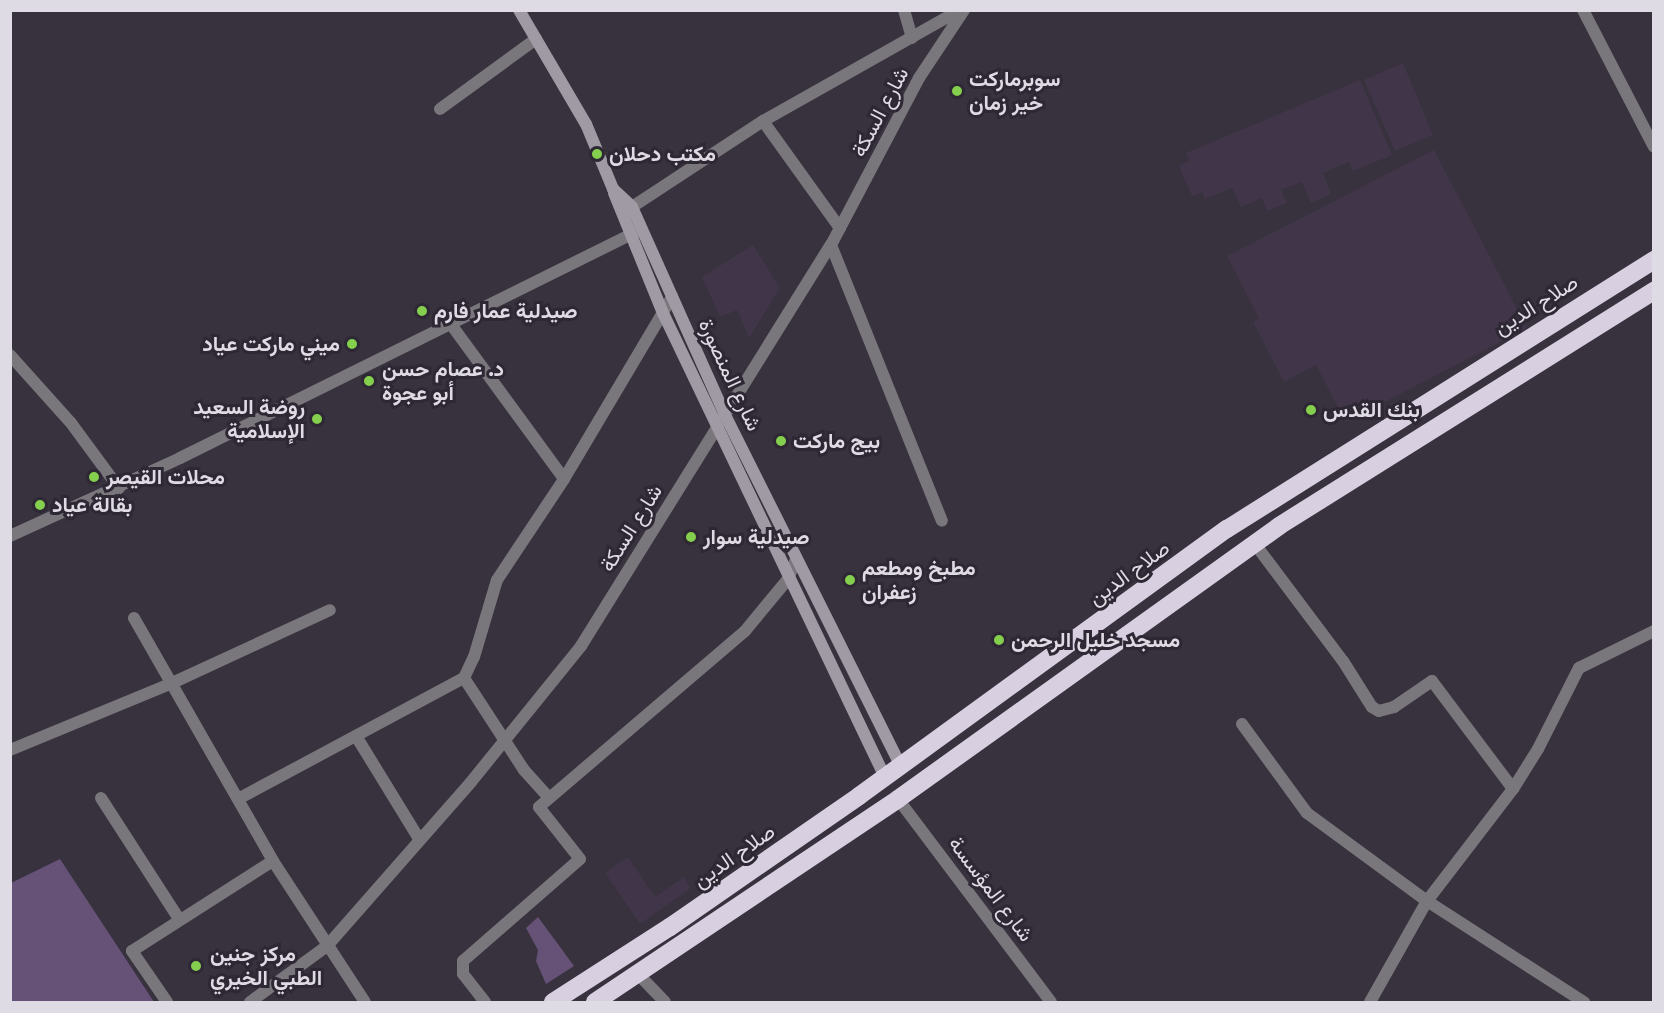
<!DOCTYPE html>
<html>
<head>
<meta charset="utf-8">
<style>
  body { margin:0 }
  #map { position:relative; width:1664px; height:1013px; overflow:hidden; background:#38313e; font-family:"Space Grotesk",Vazirmatn,sans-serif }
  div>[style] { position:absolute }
  .built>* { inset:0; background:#413649 }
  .green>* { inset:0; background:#665277 }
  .street>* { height:12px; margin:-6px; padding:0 6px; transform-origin:6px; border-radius:6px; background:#79767c }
  .secondary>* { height:12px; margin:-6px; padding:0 6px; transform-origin:6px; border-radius:6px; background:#a09aa5 }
  .highway>* { height:18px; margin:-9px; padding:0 9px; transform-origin:9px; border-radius:9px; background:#d8d0e1 }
  .dots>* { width:16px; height:16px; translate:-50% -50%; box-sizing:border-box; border:3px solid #2e2734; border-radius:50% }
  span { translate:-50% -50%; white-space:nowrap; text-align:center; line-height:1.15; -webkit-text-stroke:6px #2e2734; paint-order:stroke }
  .poi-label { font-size:21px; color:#dfdbe4; font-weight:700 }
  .left { translate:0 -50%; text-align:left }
  .right { translate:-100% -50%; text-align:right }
  .street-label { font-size:21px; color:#dfdbe4 }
  .frame { position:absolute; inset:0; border:12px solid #dfdbe4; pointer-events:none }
</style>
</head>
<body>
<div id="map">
  <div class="built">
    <i style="clip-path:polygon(1403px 63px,1433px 135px,1395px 151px,1364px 80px)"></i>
    <i style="clip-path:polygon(1360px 80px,1392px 155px,1353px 171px,1349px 162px,1323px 173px,1331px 194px,1311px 203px,1302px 182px,1281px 190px,1287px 203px,1267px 211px,1262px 198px,1241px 207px,1232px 188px,1205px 199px,1202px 192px,1192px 196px,1179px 166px,1189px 161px,1186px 153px)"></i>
    <i style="clip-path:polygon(1434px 150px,1527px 328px,1346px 422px,1316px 365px,1284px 382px,1253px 322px,1259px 318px,1227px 256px)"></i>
    <i style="clip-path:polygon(753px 245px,780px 288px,749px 338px,737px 310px,720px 317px,702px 277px)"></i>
    <i style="clip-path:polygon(628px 857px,655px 897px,684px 877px,691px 888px,640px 924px,605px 873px)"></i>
  </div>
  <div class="green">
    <i style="clip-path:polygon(60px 859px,154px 1002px,11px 1002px,11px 883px)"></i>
    <i style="clip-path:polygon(538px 917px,574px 966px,546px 984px,536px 961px,538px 950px,526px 928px)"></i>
  </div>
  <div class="street">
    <i style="left:904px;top:10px;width:29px;rotate:74deg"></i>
    <i style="left:1583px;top:10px;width:154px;rotate:62.6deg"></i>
    <i style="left:440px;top:109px;width:119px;rotate:-36.1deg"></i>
    <i style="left:763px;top:121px;width:132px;rotate:54.3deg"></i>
    <i style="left:632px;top:207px;width:157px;rotate:-33.3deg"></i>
    <i style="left:763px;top:121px;width:226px;rotate:-29.4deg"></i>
    <i style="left:831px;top:245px;width:297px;rotate:68.1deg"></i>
    <i style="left:450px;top:323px;width:193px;rotate:53.8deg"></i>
    <i style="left:10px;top:355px;width:91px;rotate:48.1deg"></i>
    <i style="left:71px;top:423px;width:81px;rotate:53.6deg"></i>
    <i style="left:10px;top:536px;width:187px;rotate:-24.6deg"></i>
    <i style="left:180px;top:458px;width:513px;rotate:-26.37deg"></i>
    <i style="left:1255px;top:544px;width:146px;rotate:53.1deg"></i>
    <i style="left:1343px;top:661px;width:54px;rotate:57.8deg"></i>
    <i style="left:1372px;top:707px;width:8px;rotate:30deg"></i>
    <i style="left:1379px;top:711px;width:16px;rotate:-15deg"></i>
    <i style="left:1394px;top:707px;width:46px;rotate:-34.4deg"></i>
    <i style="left:1432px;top:681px;width:135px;rotate:53.1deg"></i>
    <i style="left:134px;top:618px;width:280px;rotate:60.2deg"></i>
    <i style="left:273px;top:861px;width:168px;rotate:56.9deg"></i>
    <i style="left:464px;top:678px;width:110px;rotate:56.9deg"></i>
    <i style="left:524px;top:770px;width:36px;rotate:48deg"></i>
    <i style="left:1242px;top:724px;width:110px;rotate:53.9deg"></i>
    <i style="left:1307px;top:813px;width:149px;rotate:36.3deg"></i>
    <i style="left:1427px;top:901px;width:187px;rotate:32.8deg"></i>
    <i style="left:356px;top:736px;width:121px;rotate:58.5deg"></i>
    <i style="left:10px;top:750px;width:173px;rotate:-22.4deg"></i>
    <i style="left:170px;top:684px;width:176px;rotate:-24.8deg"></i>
    <i style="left:101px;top:798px;width:144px;rotate:57.2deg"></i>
    <i style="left:238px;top:799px;width:256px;rotate:-28.2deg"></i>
    <i style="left:464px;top:678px;width:23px;rotate:-65deg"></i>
    <i style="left:474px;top:657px;width:80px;rotate:-73.4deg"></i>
    <i style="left:497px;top:580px;width:121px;rotate:-56.4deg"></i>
    <i style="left:564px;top:479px;width:212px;rotate:-59.3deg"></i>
    <i style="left:898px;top:799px;width:254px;rotate:53deg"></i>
    <i style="left:637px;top:973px;width:40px;rotate:46deg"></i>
    <i style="left:167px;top:1002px;width:62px;rotate:-124.5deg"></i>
    <i style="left:132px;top:951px;width:167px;rotate:-32.6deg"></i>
    <i style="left:250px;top:1002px;width:95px;rotate:-36deg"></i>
    <i style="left:327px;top:946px;width:218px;rotate:-48.7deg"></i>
    <i style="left:471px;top:782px;width:175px;rotate:-51deg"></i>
    <i style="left:581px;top:646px;width:473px;rotate:-58.1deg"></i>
    <i style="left:831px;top:245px;width:189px;rotate:-62.2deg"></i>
    <i style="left:919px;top:78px;width:82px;rotate:-56.5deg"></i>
    <i style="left:485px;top:1002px;width:36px;rotate:-128deg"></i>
    <i style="left:463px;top:974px;width:13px;rotate:-90deg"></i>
    <i style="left:463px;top:961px;width:155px;rotate:-41.1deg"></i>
    <i style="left:580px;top:859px;width:66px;rotate:-128.3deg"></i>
    <i style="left:539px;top:807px;width:271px;rotate:-40.5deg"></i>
    <i style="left:745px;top:631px;width:67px;rotate:-50.4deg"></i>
    <i style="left:788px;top:579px;width:22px;rotate:-68deg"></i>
    <i style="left:1370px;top:1002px;width:116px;rotate:-60.6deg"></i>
    <i style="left:1427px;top:901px;width:141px;rotate:-52.5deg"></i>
    <i style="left:1513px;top:789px;width:47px;rotate:-58deg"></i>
    <i style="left:1538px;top:749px;width:91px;rotate:-63.2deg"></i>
    <i style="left:1579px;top:668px;width:84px;rotate:-26.3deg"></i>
  </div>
  <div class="secondary">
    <i style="left:519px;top:10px;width:132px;rotate:59.6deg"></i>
    <i style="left:586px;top:124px;width:70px;rotate:67.4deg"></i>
    <i style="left:613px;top:189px;width:26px;rotate:43deg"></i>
    <i style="left:632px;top:207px;width:226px;rotate:65.9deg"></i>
    <i style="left:724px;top:413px;width:391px;rotate:63.4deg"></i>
    <i style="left:614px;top:193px;width:130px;rotate:67.8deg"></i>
    <i style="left:663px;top:313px;width:512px;rotate:64.44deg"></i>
  </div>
  <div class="highway">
    <i style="left:553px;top:1002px;width:139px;rotate:-32.7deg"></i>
    <i style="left:670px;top:927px;width:230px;rotate:-34.7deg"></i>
    <i style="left:859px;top:796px;width:455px;rotate:-36deg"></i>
    <i style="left:1227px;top:529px;width:505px;rotate:-32.21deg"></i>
    <i style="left:595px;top:1002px;width:365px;rotate:-33.8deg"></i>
    <i style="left:898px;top:799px;width:469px;rotate:-35.6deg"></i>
    <i style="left:1279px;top:526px;width:443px;rotate:-32.1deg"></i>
  </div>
  <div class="dots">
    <i style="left:957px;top:91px;background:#84cf4d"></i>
    <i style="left:597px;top:154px;background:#84cf4d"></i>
    <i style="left:422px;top:311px;background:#84cf4d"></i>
    <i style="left:352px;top:344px;background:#84cf4d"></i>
    <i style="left:369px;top:381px;background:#84cf4d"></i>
    <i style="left:1311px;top:410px;background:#84cf4d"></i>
    <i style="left:317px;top:419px;background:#84cf4d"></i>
    <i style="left:781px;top:441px;background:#84cf4d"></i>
    <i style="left:94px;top:477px;background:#84cf4d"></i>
    <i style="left:40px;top:505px;background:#84cf4d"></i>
    <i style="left:691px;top:537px;background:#84cf4d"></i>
    <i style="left:850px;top:580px;background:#84cf4d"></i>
    <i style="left:999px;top:640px;background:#84cf4d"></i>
    <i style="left:196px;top:966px;background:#84cf4d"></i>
  </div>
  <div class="poi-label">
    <span class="left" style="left:969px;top:91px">سوبرماركت<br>خير زمان</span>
    <span class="left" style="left:609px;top:154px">مكتب دحلان</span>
    <span class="left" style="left:434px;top:311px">صيدلية عمار فارم</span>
    <span class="right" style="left:340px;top:344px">ميني ماركت عياد</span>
    <span class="left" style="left:382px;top:381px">د. عصام حسن<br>أبو عجوة</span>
    <span class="right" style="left:305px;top:419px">روضة السعيد<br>الإسلامية</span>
    <span class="left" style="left:1323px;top:410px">بنك القدس</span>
    <span class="left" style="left:793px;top:441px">بيج ماركت</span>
    <span class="left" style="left:106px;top:477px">محلات القيصر</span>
    <span class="left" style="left:52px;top:505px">بقالة عياد</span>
    <span class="left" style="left:703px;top:537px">صيدلية سوار</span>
    <span class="left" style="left:862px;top:580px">مطبخ ومطعم<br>زعفران</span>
    <span class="left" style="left:1011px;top:640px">مسجد خليل الرحمن</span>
    <span class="left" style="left:210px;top:966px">مركز جنين<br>الطبي الخيري</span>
  </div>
  <div class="street-label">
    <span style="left:880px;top:112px;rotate:-62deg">شارع السكة</span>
    <span style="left:1536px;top:305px;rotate:-32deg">صلاح الدين</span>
    <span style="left:730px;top:375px;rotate:65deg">شارع المنصورة</span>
    <span style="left:631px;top:528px;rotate:-58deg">شارع السكة</span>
    <span style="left:1129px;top:573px;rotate:-36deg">صلاح الدين</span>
    <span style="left:734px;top:856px;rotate:-35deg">صلاح الدين</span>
    <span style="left:991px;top:889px;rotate:53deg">شارع المؤسسة</span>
  </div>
  <div class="frame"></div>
</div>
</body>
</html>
